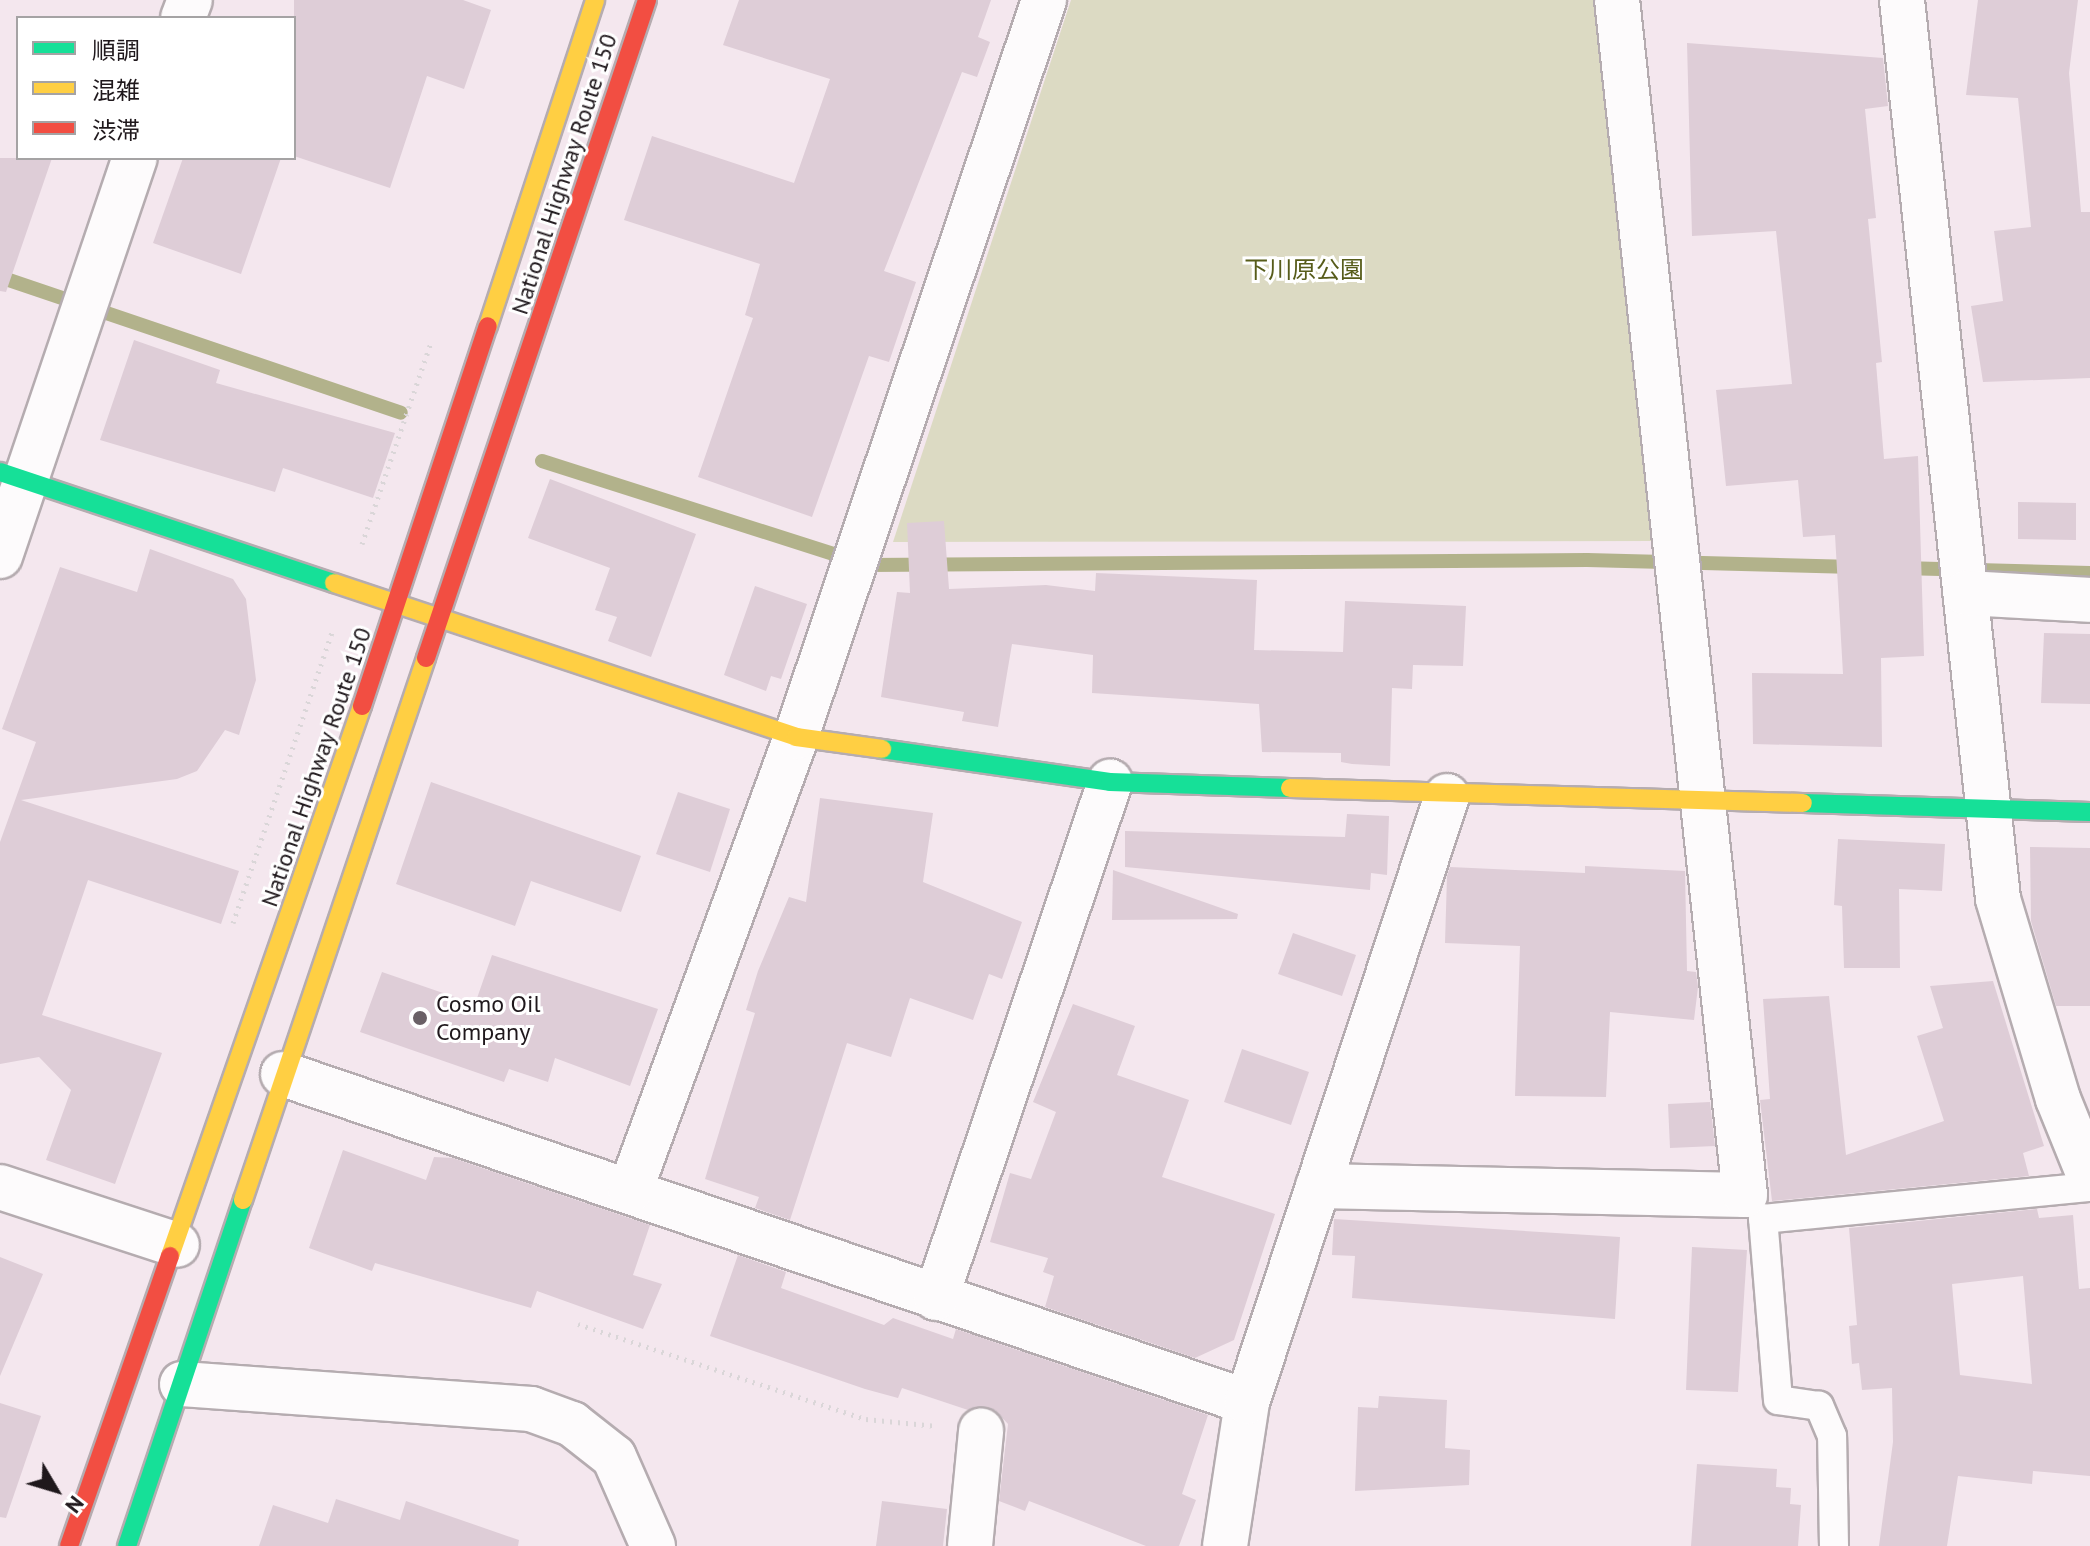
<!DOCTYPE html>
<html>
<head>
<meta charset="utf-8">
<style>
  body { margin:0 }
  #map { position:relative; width:2090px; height:1546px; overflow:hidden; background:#f4e7ee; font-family:"PT Sans","Noto Sans JP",sans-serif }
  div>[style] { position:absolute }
  .green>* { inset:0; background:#dcdac3 }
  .stream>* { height:14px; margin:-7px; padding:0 7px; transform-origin:7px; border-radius:7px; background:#b2b28b }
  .building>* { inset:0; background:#decdd7 }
  .path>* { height:5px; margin-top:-2.5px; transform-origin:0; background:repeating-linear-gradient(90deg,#dad6d8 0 2px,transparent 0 8px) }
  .roads { filter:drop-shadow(2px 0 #b5acb0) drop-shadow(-2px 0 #b5acb0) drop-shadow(0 2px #b5acb0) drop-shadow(0 -2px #b5acb0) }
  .lane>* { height:28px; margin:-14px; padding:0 14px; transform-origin:14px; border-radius:14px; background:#fdfbfc }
  .street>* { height:44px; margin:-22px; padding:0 22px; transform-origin:22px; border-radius:22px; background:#fdfbfc }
  .fast>* { height:18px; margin:-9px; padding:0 9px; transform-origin:9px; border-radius:9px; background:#16e098 }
  .slow>* { height:18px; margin:-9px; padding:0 9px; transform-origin:9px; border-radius:9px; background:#ffcf43 }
  .jam>* { height:18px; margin:-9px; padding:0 9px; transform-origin:9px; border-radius:9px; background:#f24e42 }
  .dots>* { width:22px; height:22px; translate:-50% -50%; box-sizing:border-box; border:4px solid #fff; border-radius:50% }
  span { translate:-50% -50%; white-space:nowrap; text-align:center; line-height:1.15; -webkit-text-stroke:6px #fff; paint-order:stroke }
  .street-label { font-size:24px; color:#1f181c }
  .park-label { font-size:24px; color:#575c1a }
  .poi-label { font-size:24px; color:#1f181c }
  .left { translate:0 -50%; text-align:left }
  .legend { position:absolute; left:16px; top:16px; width:280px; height:144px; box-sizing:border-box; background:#fff; border:2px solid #a5a3a4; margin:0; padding:10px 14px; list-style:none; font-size:24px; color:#1f181c }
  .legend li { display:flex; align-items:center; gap:16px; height:40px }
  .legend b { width:40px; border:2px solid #a5a3a4 }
  .north { position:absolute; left:16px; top:1450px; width:80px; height:80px; -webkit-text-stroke:6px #fff; paint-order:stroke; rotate:128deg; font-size:22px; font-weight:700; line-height:32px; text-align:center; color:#1f181c }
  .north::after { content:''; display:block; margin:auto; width:28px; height:36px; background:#1f181c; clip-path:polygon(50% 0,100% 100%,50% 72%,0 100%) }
</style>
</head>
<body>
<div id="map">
  <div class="green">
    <i style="clip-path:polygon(1071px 0,1596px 0,1655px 541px,893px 542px)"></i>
  </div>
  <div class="stream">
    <i style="left:0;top:277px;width:423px;rotate:18.7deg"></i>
    <i style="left:542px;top:461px;width:342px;rotate:17.7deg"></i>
    <i style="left:868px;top:565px;width:719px;rotate:-0.4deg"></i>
    <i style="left:1587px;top:560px;width:267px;rotate:1.5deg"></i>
    <i style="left:1902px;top:568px;width:188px;rotate:1.5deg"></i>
  </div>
  <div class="building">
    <i style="clip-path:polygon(294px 0,463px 0,491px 10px,464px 89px,427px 76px,390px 188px,294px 156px)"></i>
    <i style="clip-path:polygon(739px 0,991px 0,978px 37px,990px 42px,977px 77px,962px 72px,884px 271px,916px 282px,889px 362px,869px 356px,812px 517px,698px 477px,753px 318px,745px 315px,760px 264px,624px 220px,652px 136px,794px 183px,830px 79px,723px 45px)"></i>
    <i style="clip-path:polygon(1978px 0,2078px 0,2069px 73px,2081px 212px,2090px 212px,2090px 378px,1983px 382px,1971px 306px,2003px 301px,1994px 231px,2031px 227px,2018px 98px,1966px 95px)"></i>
    <i style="clip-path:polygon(1687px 43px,1883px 58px,1888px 106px,1865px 109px,1876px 218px,1868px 219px,1882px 362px,1876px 363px,1884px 459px,1918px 456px,1924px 656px,1881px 658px,1882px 747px,1753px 744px,1752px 673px,1843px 674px,1835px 535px,1803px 537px,1798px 480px,1726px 486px,1716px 390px,1792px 384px,1776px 231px,1692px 236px)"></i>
    <i style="clip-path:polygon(0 158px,52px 158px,6px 292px,0 291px)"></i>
    <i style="clip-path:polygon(183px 158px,281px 158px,241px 274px,153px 243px)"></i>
    <i style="clip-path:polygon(134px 340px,220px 370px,216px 383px,395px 433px,373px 498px,283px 468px,275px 492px,100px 440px)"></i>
    <i style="clip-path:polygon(550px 479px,696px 534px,651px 657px,608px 641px,617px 617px,595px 610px,610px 568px,528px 538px)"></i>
    <i style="clip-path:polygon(2018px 502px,2076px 503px,2076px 540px,2018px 539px)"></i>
    <i style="clip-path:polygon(944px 521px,949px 589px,1046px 585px,1095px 591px,1096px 573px,1257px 580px,1254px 650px,1343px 652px,1345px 601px,1466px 606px,1463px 666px,1413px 665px,1412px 689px,1392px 688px,1390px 766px,1352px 764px,1341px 762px,1341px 753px,1262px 752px,1259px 704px,1092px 693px,1093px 655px,1012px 644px,998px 727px,962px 721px,964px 712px,881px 697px,897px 592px,910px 593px,907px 523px)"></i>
    <i style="clip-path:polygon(150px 549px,233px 579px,246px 599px,256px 680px,239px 735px,225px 730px,197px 771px,177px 779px,21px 800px,239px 871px,221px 924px,88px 880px,42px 1015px,162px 1053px,115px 1184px,46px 1160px,71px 1090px,39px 1057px,0 1064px,0 842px,36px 742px,2px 729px,60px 567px,137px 592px)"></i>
    <i style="clip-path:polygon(755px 586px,807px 604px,781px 679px,771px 676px,766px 691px,724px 675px)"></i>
    <i style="clip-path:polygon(2044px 633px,2090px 634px,2090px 704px,2041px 703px)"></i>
    <i style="clip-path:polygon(431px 782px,641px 856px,621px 912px,531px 881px,515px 926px,396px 884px)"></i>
    <i style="clip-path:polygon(678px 792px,730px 809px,710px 872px,656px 854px)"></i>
    <i style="clip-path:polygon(820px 798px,933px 813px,923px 882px,1022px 922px,1002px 979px,989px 974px,973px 1020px,910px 998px,891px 1057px,847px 1043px,790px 1220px,755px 1208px,759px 1197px,705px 1179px,755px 1013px,746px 1010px,758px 971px,789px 897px,806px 902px)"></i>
    <i style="clip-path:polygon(1347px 814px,1389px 816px,1387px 875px,1371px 873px,1370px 890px,1125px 867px,1125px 831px,1345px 837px)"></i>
    <i style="clip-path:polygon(1838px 839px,1945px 844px,1942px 891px,1899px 889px,1900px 968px,1844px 968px,1842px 906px,1834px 905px)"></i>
    <i style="clip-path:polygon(2030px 847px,2090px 848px,2090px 1006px,2056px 1006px,2031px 921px)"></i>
    <i style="clip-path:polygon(1585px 866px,1685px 871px,1687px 971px,1696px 972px,1698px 987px,1694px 1020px,1610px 1012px,1606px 1097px,1515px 1096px,1520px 946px,1445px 943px,1447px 876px,1450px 867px,1585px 873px)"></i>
    <i style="clip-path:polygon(1113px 870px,1238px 914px,1237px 919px,1112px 920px)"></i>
    <i style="clip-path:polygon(1293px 933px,1356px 955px,1342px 996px,1278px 974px)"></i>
    <i style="clip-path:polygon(492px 955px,658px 1009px,630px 1086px,555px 1058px,548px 1082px,509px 1069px,504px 1082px,360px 1032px,382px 972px,475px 1004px)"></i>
    <i style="clip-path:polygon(1993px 981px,2044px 1146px,2023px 1153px,2029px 1176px,1772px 1201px,1760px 1100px,1770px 1099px,1763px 999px,1829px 996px,1846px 1155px,1944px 1121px,1917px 1036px,1943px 1028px,1930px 986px)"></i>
    <i style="clip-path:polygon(1073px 1004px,1135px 1026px,1117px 1075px,1189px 1100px,1162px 1177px,1275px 1214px,1234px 1340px,1195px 1358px,1045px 1307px,1054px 1276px,1043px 1272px,1048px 1258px,990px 1242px,1010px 1173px,1031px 1179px,1056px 1112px,1033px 1102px)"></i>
    <i style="clip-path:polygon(1242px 1049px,1309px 1072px,1291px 1125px,1224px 1102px)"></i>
    <i style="clip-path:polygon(1710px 1102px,1715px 1146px,1670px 1148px,1668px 1104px)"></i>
    <i style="clip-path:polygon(343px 1150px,426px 1180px,434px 1157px,453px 1158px,650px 1225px,633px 1275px,662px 1284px,643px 1329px,537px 1291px,531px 1308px,375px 1263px,372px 1271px,309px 1248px)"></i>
    <i style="clip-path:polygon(evenodd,2037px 1209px,2039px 1218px,2073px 1215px,2079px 1289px,2090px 1288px,2090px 1476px,2033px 1471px,2032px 1484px,1958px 1476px,1947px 1546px,1879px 1546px,1893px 1442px,1892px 1388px,1862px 1390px,1859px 1363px,1852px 1364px,1849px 1326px,1857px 1325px,1849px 1228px,2037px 1209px,2023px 1276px,2032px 1384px,1960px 1375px,1952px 1284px,2023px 1276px)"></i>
    <i style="clip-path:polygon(1334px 1219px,1620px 1237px,1615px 1319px,1352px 1298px,1355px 1256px,1332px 1255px)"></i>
    <i style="clip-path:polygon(1692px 1247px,1747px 1250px,1738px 1392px,1686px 1390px)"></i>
    <i style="clip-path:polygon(738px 1255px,786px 1272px,781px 1288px,884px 1325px,893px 1318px,953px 1339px,956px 1329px,1208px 1415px,1182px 1494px,1196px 1500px,1179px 1546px,1146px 1546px,1029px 1501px,1025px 1511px,999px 1501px,1008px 1424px,995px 1410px,968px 1410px,902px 1388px,898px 1398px,865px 1389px,710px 1336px)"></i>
    <i style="clip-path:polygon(0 1257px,43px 1274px,0 1376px)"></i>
    <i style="clip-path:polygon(1379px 1396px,1447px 1400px,1445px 1448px,1470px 1450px,1469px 1485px,1355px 1491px,1358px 1407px,1378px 1408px)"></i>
    <i style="clip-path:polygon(0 1403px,41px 1416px,6px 1518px,0 1517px)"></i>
    <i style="clip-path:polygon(1697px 1464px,1777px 1469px,1776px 1487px,1791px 1488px,1790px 1504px,1801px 1505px,1798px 1546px,1691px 1546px)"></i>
    <i style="clip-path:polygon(336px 1499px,400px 1520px,406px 1501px,519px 1540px,518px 1546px,259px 1546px,273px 1505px,328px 1523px)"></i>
    <i style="clip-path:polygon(882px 1501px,947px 1509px,943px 1546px,876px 1546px)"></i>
  </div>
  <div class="path">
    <i style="left:362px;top:544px;width:213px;rotate:-71.1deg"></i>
    <i style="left:233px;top:923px;width:311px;rotate:-71.2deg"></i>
    <i style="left:578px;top:1324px;width:303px;rotate:18.3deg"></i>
    <i style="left:866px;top:1419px;width:71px;rotate:5.6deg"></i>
  </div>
  <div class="roads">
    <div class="lane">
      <i style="left:1834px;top:1546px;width:110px;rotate:-91deg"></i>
      <i style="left:1832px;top:1436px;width:33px;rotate:-113deg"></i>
      <i style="left:1819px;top:1406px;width:41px;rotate:-171.7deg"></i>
      <i style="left:1778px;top:1400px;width:182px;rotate:-94.7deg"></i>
      <i style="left:1763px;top:1219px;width:329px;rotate:-5.6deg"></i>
    </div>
    <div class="street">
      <i style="left:1902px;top:0;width:904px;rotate:83.9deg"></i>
      <i style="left:1998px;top:899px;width:209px;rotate:73.3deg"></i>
      <i style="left:2058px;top:1099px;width:85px;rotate:67.9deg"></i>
      <i style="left:183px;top:18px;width:19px;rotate:-69deg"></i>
      <i style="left:0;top:556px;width:420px;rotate:-71.3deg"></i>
      <i style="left:1966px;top:593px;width:124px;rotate:3.2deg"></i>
      <i style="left:283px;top:1074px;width:1018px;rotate:18.79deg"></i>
      <i style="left:1318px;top:1186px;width:427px;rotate:1.2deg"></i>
      <i style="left:1745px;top:1195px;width:1202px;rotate:-96.11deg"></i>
      <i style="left:0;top:1187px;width:186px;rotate:18.1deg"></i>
      <i style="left:630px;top:1191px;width:483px;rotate:-69.9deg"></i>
      <i style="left:796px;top:737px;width:778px;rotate:-71.4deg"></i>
      <i style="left:936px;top:1298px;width:545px;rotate:-71.37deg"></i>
      <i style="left:182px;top:1384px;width:350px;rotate:4.1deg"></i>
      <i style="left:531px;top:1409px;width:44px;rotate:20.1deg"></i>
      <i style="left:572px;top:1424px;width:53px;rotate:38.2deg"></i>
      <i style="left:614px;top:1457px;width:97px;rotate:66.3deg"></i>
      <i style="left:970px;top:1546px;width:116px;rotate:-84.5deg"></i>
      <i style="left:1225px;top:1546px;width:146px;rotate:-81.3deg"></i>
      <i style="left:1247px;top:1402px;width:638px;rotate:-71.74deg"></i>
    </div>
    <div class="fast">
      <i style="left:0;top:472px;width:352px;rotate:18.4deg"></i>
      <i style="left:882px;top:749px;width:230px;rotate:8.2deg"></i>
      <i style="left:1110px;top:782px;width:180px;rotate:1.9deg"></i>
      <i style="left:1803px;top:803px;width:287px;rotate:1.8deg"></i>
      <i style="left:127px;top:1546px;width:365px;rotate:-71.5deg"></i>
    </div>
    <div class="slow">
      <i style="left:488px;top:326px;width:343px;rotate:-71.8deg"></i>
      <i style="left:334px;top:583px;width:487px;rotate:18.4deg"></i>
      <i style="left:796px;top:737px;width:87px;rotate:7.9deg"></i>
      <i style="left:1290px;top:788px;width:513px;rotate:1.67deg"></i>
      <i style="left:243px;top:1200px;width:572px;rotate:-71.34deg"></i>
      <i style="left:170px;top:1256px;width:583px;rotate:-70.76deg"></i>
    </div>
    <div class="jam">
      <i style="left:426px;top:658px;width:694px;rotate:-71.43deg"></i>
      <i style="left:362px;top:706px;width:400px;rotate:-71.7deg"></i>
      <i style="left:69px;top:1546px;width:307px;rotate:-70.8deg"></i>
    </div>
  </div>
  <div class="dots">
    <i style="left:420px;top:1018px;background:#6a6066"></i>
  </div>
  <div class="street-label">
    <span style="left:564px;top:174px;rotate:-72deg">National Highway Route 150</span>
    <span style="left:316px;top:767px;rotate:-71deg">National Highway Route 150</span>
  </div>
  <div class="park-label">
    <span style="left:1304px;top:270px">下川原公園</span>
  </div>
  <div class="poi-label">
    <span class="left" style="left:436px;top:1018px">Cosmo Oil<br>Company</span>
  </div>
  <ul class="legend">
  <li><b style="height:10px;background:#16e098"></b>順調</li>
  <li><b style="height:10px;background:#ffcf43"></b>混雑</li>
  <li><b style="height:10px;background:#f24e42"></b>渋滞</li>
  </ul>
  <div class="north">N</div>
</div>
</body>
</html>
